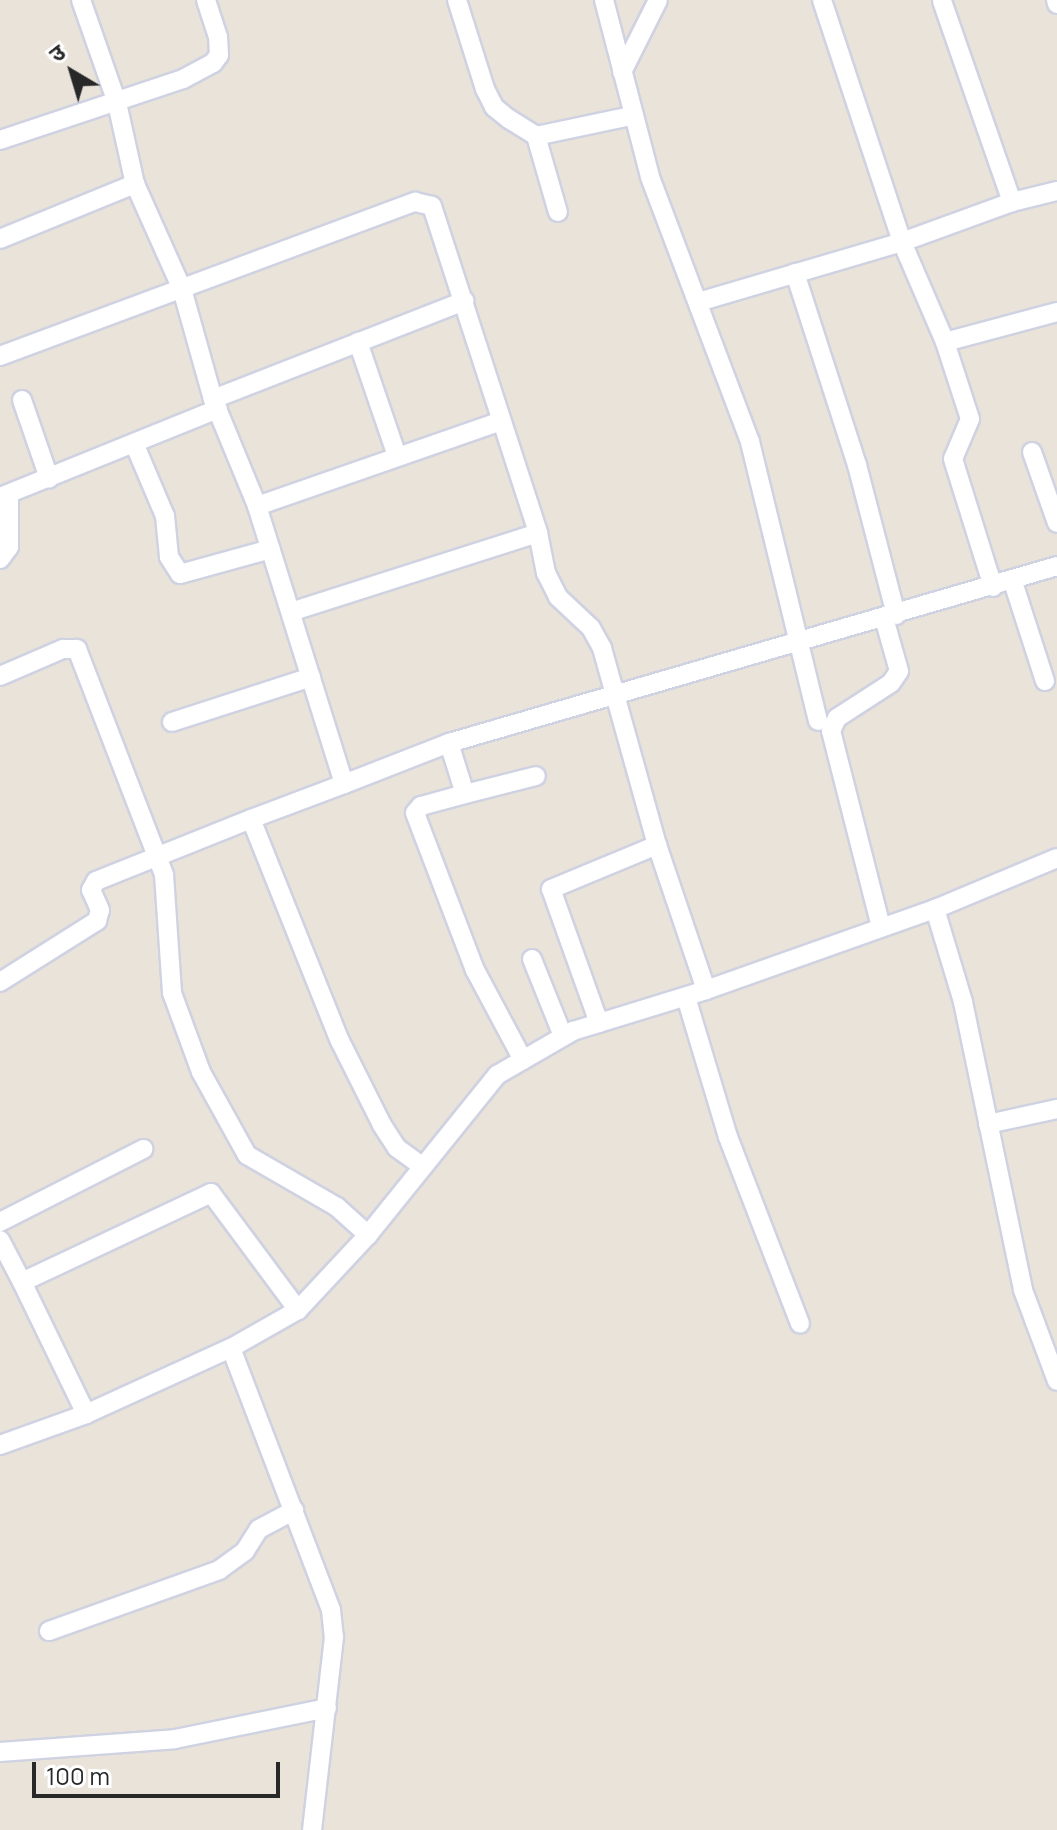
<!DOCTYPE html>
<html>
<head>
<meta charset="utf-8">
<style>
  body { margin:0 }
  #map { position:relative; width:1057px; height:1830px; overflow:hidden; background:#eae3da; font-family:Manrope,"Noto Sans Devanagari",sans-serif }
  div>[style] { position:absolute }
  .roads { filter:drop-shadow(2px 0 #cfd2e1) drop-shadow(-2px 0 #cfd2e1) drop-shadow(0 2px #cfd2e1) drop-shadow(0 -2px #cfd2e1) }
  .minor>* { height:18px; margin:-9px; padding:0 9px; transform-origin:9px; border-radius:9px; background:#fff }
  span { translate:-50% -50%; white-space:nowrap; text-align:center; line-height:1.15; -webkit-text-stroke:8px #fff; paint-order:stroke }
  .north { position:absolute; left:32px; top:32px; width:80px; height:80px; -webkit-text-stroke:6px #fff; paint-order:stroke; rotate:322deg; font-size:22px; font-weight:700; line-height:32px; text-align:center; color:#282828 }
  .north::after { content:''; display:block; margin:auto; width:28px; height:36px; background:#282828; clip-path:polygon(50% 0,100% 100%,50% 72%,0 100%) }
  .scale { position:absolute; left:32px; top:1762px; width:248px; height:36px; box-sizing:border-box; border:4px solid #282828; border-top:0; padding-left:10px; font-size:24px; line-height:28px; white-space:nowrap; color:#282828; -webkit-text-stroke:6px #fff; paint-order:stroke }
</style>
</head>
<body>
<div id="map">
  <div class="roads">
    <div class="minor">
      <i style="left:81px;top:0;width:109px;rotate:70.7deg"></i>
      <i style="left:117px;top:103px;width:83px;rotate:77.5deg"></i>
      <i style="left:135px;top:184px;width:115px;rotate:65.9deg"></i>
      <i style="left:182px;top:289px;width:114px;rotate:74.3deg"></i>
      <i style="left:213px;top:399px;width:116px;rotate:67.6deg"></i>
      <i style="left:257px;top:506px;width:291px;rotate:72.6deg"></i>
      <i style="left:344px;top:784px;width:99px;rotate:159.4deg"></i>
      <i style="left:251px;top:819px;width:239px;rotate:68.2deg"></i>
      <i style="left:340px;top:1041px;width:94px;rotate:63.4deg"></i>
      <i style="left:382px;top:1125px;width:27px;rotate:57deg"></i>
      <i style="left:397px;top:1148px;width:32px;rotate:36deg"></i>
      <i style="left:457px;top:0;width:93px;rotate:72.5deg"></i>
      <i style="left:485px;top:89px;width:20px;rotate:63deg"></i>
      <i style="left:494px;top:107px;width:19px;rotate:39deg"></i>
      <i style="left:509px;top:119px;width:32px;rotate:32deg"></i>
      <i style="left:536px;top:136px;width:97px;rotate:-11.9deg"></i>
      <i style="left:604px;top:0;width:183px;rotate:75.4deg"></i>
      <i style="left:650px;top:177px;width:283px;rotate:69.3deg"></i>
      <i style="left:750px;top:442px;width:287px;rotate:76.3deg"></i>
      <i style="left:1056px;top:0;width:4px;rotate:76deg"></i>
      <i style="left:942px;top:1px;width:213px;rotate:70.8deg"></i>
      <i style="left:1012px;top:202px;width:117px;rotate:160deg"></i>
      <i style="left:902px;top:242px;width:109px;rotate:66.7deg"></i>
      <i style="left:945px;top:342px;width:81px;rotate:72deg"></i>
      <i style="left:970px;top:419px;width:43px;rotate:113deg"></i>
      <i style="left:953px;top:459px;width:134px;rotate:72.6deg"></i>
      <i style="left:622px;top:72px;width:80px;rotate:-63.4deg"></i>
      <i style="left:536px;top:136px;width:79px;rotate:73.9deg"></i>
      <i style="left:0;top:140px;width:193px;rotate:-18.4deg"></i>
      <i style="left:183px;top:79px;width:34px;rotate:-28deg"></i>
      <i style="left:213px;top:63px;width:10px;rotate:-53deg"></i>
      <i style="left:219px;top:55px;width:18px;rotate:-93deg"></i>
      <i style="left:218px;top:37px;width:39px;rotate:-108deg"></i>
      <i style="left:1012px;top:202px;width:46px;rotate:-13.7deg"></i>
      <i style="left:0;top:239px;width:146px;rotate:-22.2deg"></i>
      <i style="left:795px;top:273px;width:202px;rotate:72.1deg"></i>
      <i style="left:857px;top:465px;width:155px;rotate:75.4deg"></i>
      <i style="left:698px;top:302px;width:213px;rotate:-16.4deg"></i>
      <i style="left:902px;top:242px;width:255px;rotate:-108.3deg"></i>
      <i style="left:358px;top:342px;width:120px;rotate:71.1deg"></i>
      <i style="left:945px;top:342px;width:116px;rotate:-15deg"></i>
      <i style="left:0;top:356px;width:443px;rotate:-20.4deg"></i>
      <i style="left:415px;top:202px;width:17px;rotate:13deg"></i>
      <i style="left:432px;top:206px;width:344px;rotate:72deg"></i>
      <i style="left:538px;top:533px;width:259px;rotate:162.3deg"></i>
      <i style="left:213px;top:399px;width:270px;rotate:-21.3deg"></i>
      <i style="left:22px;top:400px;width:83px;rotate:70.9deg"></i>
      <i style="left:134px;top:443px;width:79px;rotate:67deg"></i>
      <i style="left:165px;top:516px;width:41px;rotate:84.4deg"></i>
      <i style="left:169px;top:557px;width:20px;rotate:57deg"></i>
      <i style="left:180px;top:574px;width:94px;rotate:-15.4deg"></i>
      <i style="left:1032px;top:452px;width:75px;rotate:70.6deg"></i>
      <i style="left:0;top:497px;width:235px;rotate:-22deg"></i>
      <i style="left:257px;top:506px;width:258px;rotate:-19.2deg"></i>
      <i style="left:538px;top:533px;width:41px;rotate:78.7deg"></i>
      <i style="left:546px;top:573px;width:27px;rotate:63deg"></i>
      <i style="left:558px;top:597px;width:45px;rotate:43.2deg"></i>
      <i style="left:591px;top:628px;width:23px;rotate:61deg"></i>
      <i style="left:602px;top:648px;width:205px;rotate:74.4deg"></i>
      <i style="left:657px;top:845px;width:153px;rotate:71.3deg"></i>
      <i style="left:0;top:559px;width:15px;rotate:-53deg"></i>
      <i style="left:9px;top:547px;width:53px;rotate:-90deg"></i>
      <i style="left:1013px;top:582px;width:104px;rotate:72.1deg"></i>
      <i style="left:0;top:676px;width:69px;rotate:-23.2deg"></i>
      <i style="left:63px;top:649px;width:14px"></i>
      <i style="left:77px;top:649px;width:242px;rotate:68.9deg"></i>
      <i style="left:164px;top:875px;width:118px;rotate:86.1deg"></i>
      <i style="left:172px;top:993px;width:84px;rotate:69.8deg"></i>
      <i style="left:201px;top:1072px;width:95px;rotate:61deg"></i>
      <i style="left:247px;top:1155px;width:104px;rotate:30deg"></i>
      <i style="left:337px;top:1207px;width:42px;rotate:42.1deg"></i>
      <i style="left:172px;top:722px;width:146px;rotate:-17.9deg"></i>
      <i style="left:449px;top:743px;width:633px;rotate:-16.23deg"></i>
      <i style="left:344px;top:784px;width:113px;rotate:-21.3deg"></i>
      <i style="left:449px;top:743px;width:53px;rotate:72.6deg"></i>
      <i style="left:465px;top:794px;width:46px;rotate:164.7deg"></i>
      <i style="left:421px;top:806px;width:9px;rotate:131deg"></i>
      <i style="left:415px;top:813px;width:168px;rotate:69.1deg"></i>
      <i style="left:475px;top:970px;width:102px;rotate:61.9deg"></i>
      <i style="left:465px;top:794px;width:73px;rotate:-14.2deg"></i>
      <i style="left:935px;top:909px;width:97px;rotate:73.2deg"></i>
      <i style="left:963px;top:1002px;width:294px;rotate:78.2deg"></i>
      <i style="left:1023px;top:1290px;width:97px;rotate:69.5deg"></i>
      <i style="left:881px;top:927px;width:202px;rotate:-104.3deg"></i>
      <i style="left:831px;top:731px;width:14px;rotate:-65deg"></i>
      <i style="left:837px;top:718px;width:64px;rotate:-32.9deg"></i>
      <i style="left:891px;top:683px;width:14px;rotate:-56deg"></i>
      <i style="left:899px;top:671px;width:55px;rotate:-105.8deg"></i>
      <i style="left:532px;top:959px;width:83px;rotate:68.1deg"></i>
      <i style="left:0;top:982px;width:115px;rotate:-32.2deg"></i>
      <i style="left:97px;top:921px;width:11px;rotate:-75deg"></i>
      <i style="left:100px;top:910px;width:22px;rotate:-114deg"></i>
      <i style="left:91px;top:890px;width:10px;rotate:-61deg"></i>
      <i style="left:96px;top:881px;width:167px;rotate:-21.8deg"></i>
      <i style="left:686px;top:997px;width:146px;rotate:73.3deg"></i>
      <i style="left:728px;top:1137px;width:200px;rotate:68.9deg"></i>
      <i style="left:599px;top:1023px;width:142px;rotate:-109.7deg"></i>
      <i style="left:551px;top:889px;width:115px;rotate:-22.5deg"></i>
      <i style="left:988px;top:1124px;width:71px;rotate:-12.3deg"></i>
      <i style="left:0;top:1222px;width:161px;rotate:-27deg"></i>
      <i style="left:0;top:1240px;width:47px;rotate:62.4deg"></i>
      <i style="left:22px;top:1282px;width:209px;rotate:-25.2deg"></i>
      <i style="left:211px;top:1193px;width:146px;rotate:53.4deg"></i>
      <i style="left:22px;top:1282px;width:147px;rotate:64.1deg"></i>
      <i style="left:231px;top:1348px;width:280px;rotate:69.1deg"></i>
      <i style="left:331px;top:1610px;width:27px;rotate:84deg"></i>
      <i style="left:334px;top:1637px;width:194px;rotate:96.5deg"></i>
      <i style="left:0;top:1445px;width:91px;rotate:-19.8deg"></i>
      <i style="left:86px;top:1414px;width:159px;rotate:-24.5deg"></i>
      <i style="left:231px;top:1348px;width:77px;rotate:-29.6deg"></i>
      <i style="left:298px;top:1310px;width:103px;rotate:-47deg"></i>
      <i style="left:368px;top:1235px;width:206px;rotate:-51.1deg"></i>
      <i style="left:497px;top:1075px;width:88px;rotate:-30.1deg"></i>
      <i style="left:573px;top:1031px;width:139px;rotate:-17.1deg"></i>
      <i style="left:706px;top:990px;width:243px;rotate:-19.5deg"></i>
      <i style="left:935px;top:909px;width:132px;rotate:-22.7deg"></i>
      <i style="left:49px;top:1631px;width:181px;rotate:-19.7deg"></i>
      <i style="left:219px;top:1570px;width:32px;rotate:-36deg"></i>
      <i style="left:245px;top:1551px;width:26px;rotate:-58deg"></i>
      <i style="left:259px;top:1529px;width:40px;rotate:-28deg"></i>
      <i style="left:0;top:1752px;width:175px;rotate:-4.2deg"></i>
      <i style="left:175px;top:1739px;width:155px;rotate:-11.5deg"></i>
    </div>
  </div>
  <div class="north">उ</div>
  <div class="scale">100 m</div>
</div>
</body>
</html>
